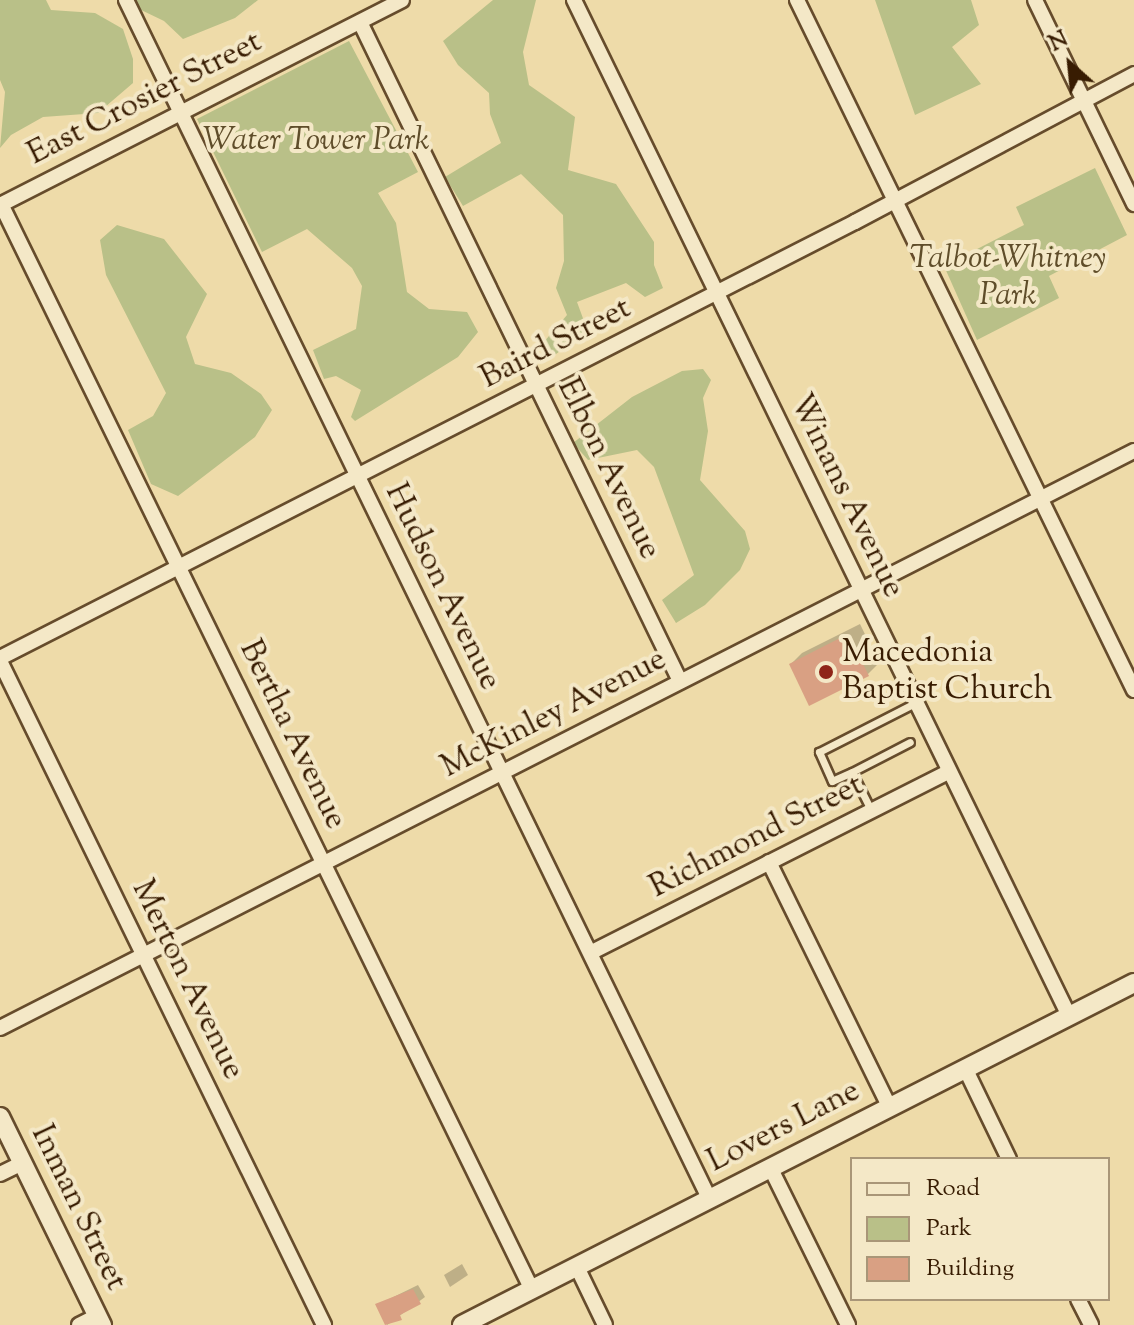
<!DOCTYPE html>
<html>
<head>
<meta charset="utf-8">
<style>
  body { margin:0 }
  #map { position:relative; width:1134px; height:1325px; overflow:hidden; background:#eedba9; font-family:"Sorts Mill Goudy",serif }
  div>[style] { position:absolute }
  .green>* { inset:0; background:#b9c088 }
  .shadow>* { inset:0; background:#0003 }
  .building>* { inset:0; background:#d9a083 }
  .roads { filter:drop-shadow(2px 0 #664c2c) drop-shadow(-2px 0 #664c2c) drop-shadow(0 2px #664c2c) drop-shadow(0 -2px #664c2c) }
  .lane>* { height:7px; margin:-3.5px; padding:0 3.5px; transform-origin:3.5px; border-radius:3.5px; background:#f4e8c7 }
  .street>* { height:14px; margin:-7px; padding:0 7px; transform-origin:7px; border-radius:7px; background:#f4e8c7 }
  .secondary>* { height:18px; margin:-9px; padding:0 9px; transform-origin:9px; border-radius:9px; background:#f4e8c7 }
  .dots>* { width:22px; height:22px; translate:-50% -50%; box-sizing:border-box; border:4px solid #f4e8c7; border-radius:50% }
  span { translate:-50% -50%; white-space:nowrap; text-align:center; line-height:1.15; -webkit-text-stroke:8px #f4e8c7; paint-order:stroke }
  .street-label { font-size:32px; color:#381c02 }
  .park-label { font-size:32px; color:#5f4d2a; font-style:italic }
  .poi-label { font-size:32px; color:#381c02 }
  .left { translate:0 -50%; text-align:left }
  .legend { position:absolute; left:850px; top:1157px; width:260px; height:144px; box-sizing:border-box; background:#f4e8c7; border:2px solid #a99678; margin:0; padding:10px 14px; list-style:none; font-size:24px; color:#381c02 }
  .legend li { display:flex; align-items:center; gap:16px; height:40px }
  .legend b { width:40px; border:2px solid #a99678 }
  .north { position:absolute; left:1030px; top:24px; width:80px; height:80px; -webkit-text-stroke:6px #f4e8c7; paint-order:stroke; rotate:333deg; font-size:22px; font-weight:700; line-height:32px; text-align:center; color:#381c02 }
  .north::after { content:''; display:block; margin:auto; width:28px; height:36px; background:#381c02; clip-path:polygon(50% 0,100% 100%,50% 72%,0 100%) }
</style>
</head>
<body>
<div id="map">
  <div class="green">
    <i style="clip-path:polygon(0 0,46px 0,51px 10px,95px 13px,123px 29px,133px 59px,133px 83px,98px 113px,43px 117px,11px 135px,0 148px,5px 92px,0 80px)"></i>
    <i style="clip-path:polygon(134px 0,258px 0,235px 18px,183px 39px,164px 21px,137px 8px)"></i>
    <i style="clip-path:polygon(493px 0,536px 0,523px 52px,529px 85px,575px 117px,568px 170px,616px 184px,654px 242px,654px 265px,663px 288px,645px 297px,626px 283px,577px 302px,588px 332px,553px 356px,543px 343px,567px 315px,556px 288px,564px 261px,563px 215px,521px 174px,463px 206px,445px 177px,501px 143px,490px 114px,489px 93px,458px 65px,443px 41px)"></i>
    <i style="clip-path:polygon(875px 0,971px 0,979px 25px,952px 47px,981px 84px,915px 115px)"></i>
    <i style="clip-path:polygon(349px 41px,418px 172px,378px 193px,396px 223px,407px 292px,429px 309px,467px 312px,478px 332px,458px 357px,355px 421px,351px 417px,361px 390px,336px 376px,324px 379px,313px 350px,356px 329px,362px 286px,352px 268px,307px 229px,262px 252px,197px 119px)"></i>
    <i style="clip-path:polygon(1095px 168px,1127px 235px,1049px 276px,1059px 298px,977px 340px,944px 266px,1024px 225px,1016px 207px)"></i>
    <i style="clip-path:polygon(117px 225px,164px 239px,207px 294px,186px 337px,195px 364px,231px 373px,261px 394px,272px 410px,255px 437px,178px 496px,151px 484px,128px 430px,153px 416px,166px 393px,106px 275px,100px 240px)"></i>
    <i style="clip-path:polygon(703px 369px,711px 380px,703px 398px,708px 431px,700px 480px,745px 531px,750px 549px,740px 570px,705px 605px,676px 623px,662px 600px,694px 575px,654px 467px,637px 450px,588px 460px,573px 443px,632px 397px,682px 371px)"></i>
  </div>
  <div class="shadow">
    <i style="clip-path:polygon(860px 624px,879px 663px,868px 674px,791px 664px,802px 653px)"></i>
    <i style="clip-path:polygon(462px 1264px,468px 1275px,450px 1287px,444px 1275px)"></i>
    <i style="clip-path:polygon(418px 1285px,425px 1297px,387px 1325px,377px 1305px)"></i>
  </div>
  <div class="building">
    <i style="clip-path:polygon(848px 634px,869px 676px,809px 706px,789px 664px)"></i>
    <i style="clip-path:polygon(413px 1289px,421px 1304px,400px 1315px,402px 1320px,385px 1325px,375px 1304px)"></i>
  </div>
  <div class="roads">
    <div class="lane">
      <i style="left:852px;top:772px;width:22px;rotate:156deg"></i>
      <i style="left:832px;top:781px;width:32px;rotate:-114deg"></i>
      <i style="left:819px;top:752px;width:108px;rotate:-27deg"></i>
      <i style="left:871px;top:810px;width:42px;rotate:-116.6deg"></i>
      <i style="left:852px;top:772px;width:65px;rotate:-27.3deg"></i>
    </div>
    <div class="street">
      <i style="left:126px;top:0;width:1332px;rotate:64.05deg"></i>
      <i style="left:574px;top:0;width:1130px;rotate:64.02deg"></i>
      <i style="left:797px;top:0;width:768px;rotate:63.97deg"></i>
      <i style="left:1035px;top:0;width:227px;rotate:64.1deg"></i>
      <i style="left:360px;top:22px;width:733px;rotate:64.1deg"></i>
      <i style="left:1px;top:204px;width:1209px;rotate:63.94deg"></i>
      <i style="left:0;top:205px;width:451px;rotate:-27deg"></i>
      <i style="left:0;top:658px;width:960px;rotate:-27.02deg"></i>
      <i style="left:855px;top:222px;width:316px;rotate:-27.9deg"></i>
      <i style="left:0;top:661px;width:739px;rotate:63.99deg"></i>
      <i style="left:769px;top:862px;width:272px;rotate:63.8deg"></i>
      <i style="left:592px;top:952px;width:399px;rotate:-26.8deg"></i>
      <i style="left:0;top:1028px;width:1272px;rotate:-26.97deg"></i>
      <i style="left:965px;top:1068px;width:101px;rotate:64.2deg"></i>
      <i style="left:770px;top:1167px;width:176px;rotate:63.7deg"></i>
      <i style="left:0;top:1174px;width:25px;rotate:-26deg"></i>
      <i style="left:577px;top:1267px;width:64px;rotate:64.2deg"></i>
      <i style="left:1078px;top:1299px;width:29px;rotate:63deg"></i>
      <i style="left:79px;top:1325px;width:20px;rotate:-27deg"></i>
    </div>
    <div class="secondary">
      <i style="left:0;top:1117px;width:232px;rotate:63.9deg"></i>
      <i style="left:462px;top:1325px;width:754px;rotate:-26.97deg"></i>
    </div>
  </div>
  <div class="dots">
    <i style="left:826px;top:672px;background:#8f2418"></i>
  </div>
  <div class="street-label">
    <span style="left:145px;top:99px;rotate:-27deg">East Crosier Street</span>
    <span style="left:556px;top:344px;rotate:-27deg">Baird Street</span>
    <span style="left:608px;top:469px;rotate:64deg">Elbon Avenue</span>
    <span style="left:846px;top:496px;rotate:64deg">Winans Avenue</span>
    <span style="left:442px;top:587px;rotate:64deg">Hudson Avenue</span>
    <span style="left:554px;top:714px;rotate:-27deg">McKinley Avenue</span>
    <span style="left:292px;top:735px;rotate:64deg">Bertha Avenue</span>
    <span style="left:757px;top:837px;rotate:-27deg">Richmond Street</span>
    <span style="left:187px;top:980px;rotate:64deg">Merton Avenue</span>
    <span style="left:784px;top:1127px;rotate:-27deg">Lovers Lane</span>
    <span style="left:78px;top:1208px;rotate:64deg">Inman Street</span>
  </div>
  <div class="park-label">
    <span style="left:316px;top:141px">Water Tower Park</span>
    <span style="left:1008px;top:278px">Talbot-Whitney<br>Park</span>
  </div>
  <div class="poi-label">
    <span class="left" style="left:842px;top:672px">Macedonia<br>Baptist Church</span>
  </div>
  <ul class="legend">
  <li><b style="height:10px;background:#f4e8c7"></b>Road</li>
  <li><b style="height:22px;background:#b9c088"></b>Park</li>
  <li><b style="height:22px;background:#d9a083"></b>Building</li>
  </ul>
  <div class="north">N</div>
</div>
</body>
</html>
